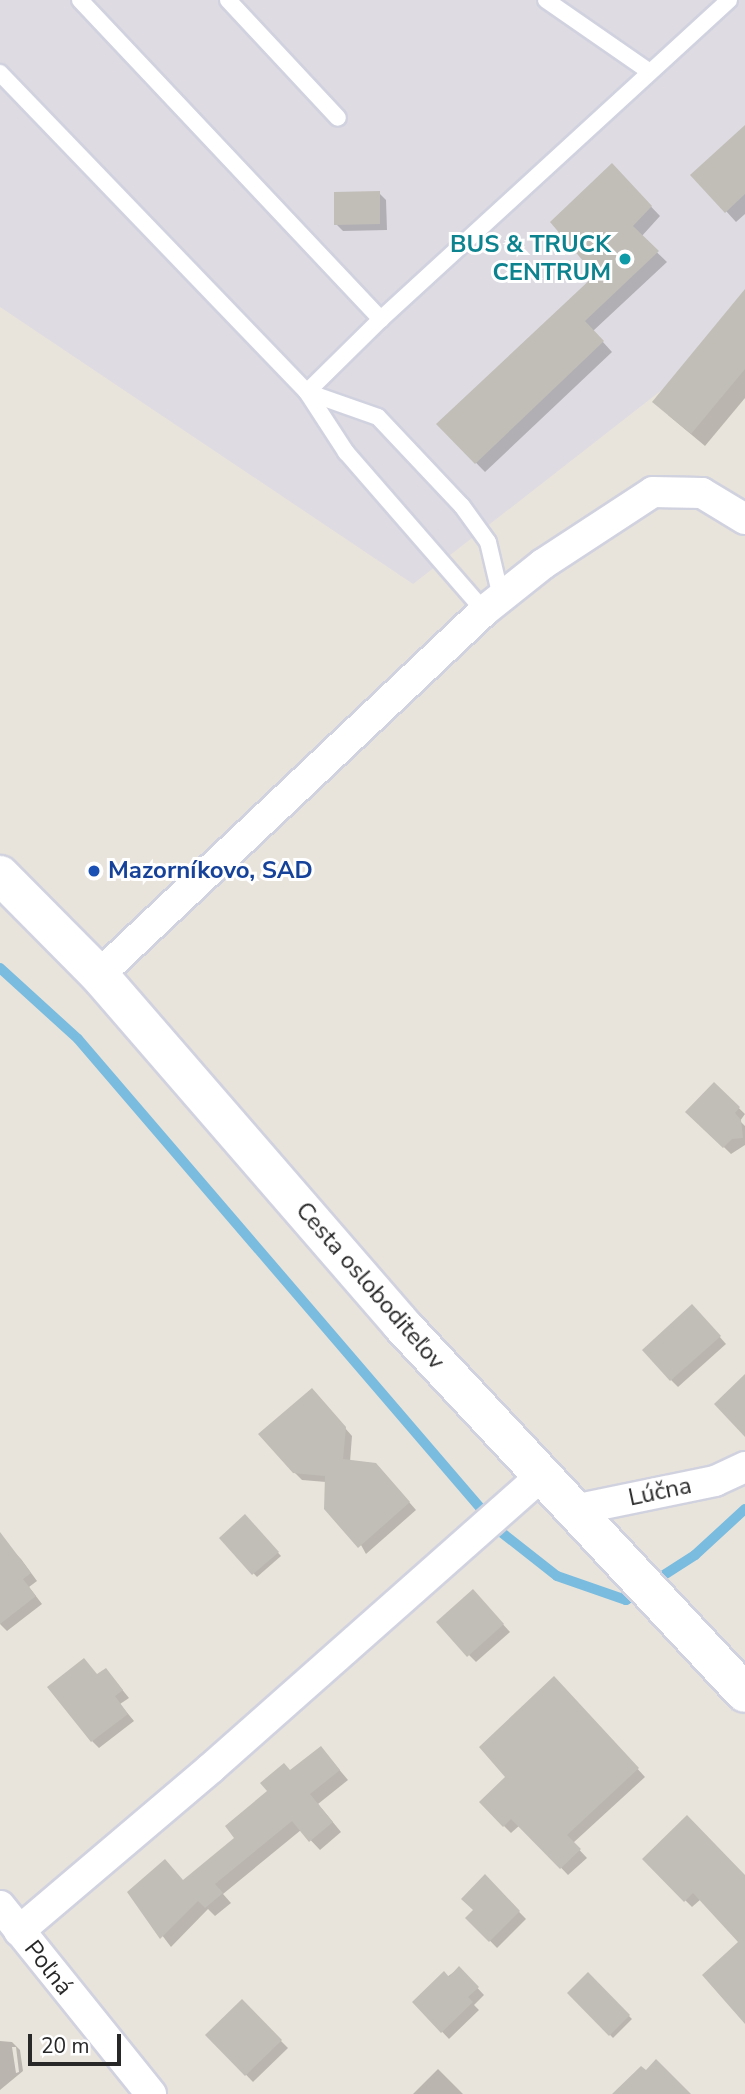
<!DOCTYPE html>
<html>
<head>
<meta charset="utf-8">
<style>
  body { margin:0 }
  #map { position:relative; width:745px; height:2094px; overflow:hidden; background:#e9e4db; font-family:"Nunito Sans",sans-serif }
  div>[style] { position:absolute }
  .industrial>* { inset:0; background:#dedbe2 }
  .shadow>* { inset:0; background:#0003 }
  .stream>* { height:10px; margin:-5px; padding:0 5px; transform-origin:5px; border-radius:5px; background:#79bce0 }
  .building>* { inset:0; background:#c1beb8 }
  .roads { filter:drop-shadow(2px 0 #d1d2df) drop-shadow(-2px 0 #d1d2df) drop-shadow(0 2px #d1d2df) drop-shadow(0 -2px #d1d2df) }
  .lane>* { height:16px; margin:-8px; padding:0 8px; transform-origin:8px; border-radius:8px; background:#fff }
  .street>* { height:30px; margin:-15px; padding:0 15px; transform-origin:15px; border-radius:15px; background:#fff }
  .secondary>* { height:38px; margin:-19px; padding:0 19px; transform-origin:19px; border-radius:19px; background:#fff }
  .dots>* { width:19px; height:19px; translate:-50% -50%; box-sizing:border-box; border:4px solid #fff; border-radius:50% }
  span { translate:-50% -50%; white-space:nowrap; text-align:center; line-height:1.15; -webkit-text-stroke:6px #fff; paint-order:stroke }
  .culture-label { font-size:24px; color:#0d838f; font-weight:700 }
  .right { translate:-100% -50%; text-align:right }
  .transit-label { font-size:24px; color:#164399; font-weight:700 }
  .left { translate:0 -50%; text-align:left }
  .street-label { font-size:24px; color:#282828 }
  .scale { position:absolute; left:28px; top:2034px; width:93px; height:32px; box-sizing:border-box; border:4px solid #282828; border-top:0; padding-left:9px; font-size:21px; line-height:24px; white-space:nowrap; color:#282828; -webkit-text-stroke:5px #fff; paint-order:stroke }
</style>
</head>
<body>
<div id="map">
  <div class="industrial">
    <i style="clip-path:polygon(0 0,745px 0,745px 325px,413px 584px,0 307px)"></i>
  </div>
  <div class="shadow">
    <i style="clip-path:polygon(745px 128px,745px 214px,736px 222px,726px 211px)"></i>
    <i style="clip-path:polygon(621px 175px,660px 216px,641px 237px,667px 262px,593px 331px,612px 352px,485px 472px,438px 424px,597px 275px)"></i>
    <i style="clip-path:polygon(379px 193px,386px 200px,387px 230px,343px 231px,336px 224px)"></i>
    <i style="clip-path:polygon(745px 292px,745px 398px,705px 446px,668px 415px)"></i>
    <i style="clip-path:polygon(714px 1084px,745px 1114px,740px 1121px,745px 1126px,745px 1145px,731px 1154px,688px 1112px)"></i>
    <i style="clip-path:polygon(699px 1313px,726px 1344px,678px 1387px,671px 1380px)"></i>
    <i style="clip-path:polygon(318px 1397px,352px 1436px,350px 1462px,383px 1472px,416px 1510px,366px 1554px,326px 1482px,302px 1480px,294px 1472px)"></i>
    <i style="clip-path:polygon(245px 1516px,281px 1556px,257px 1577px,221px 1538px)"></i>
    <i style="clip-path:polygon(0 1550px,14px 1552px,21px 1559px,37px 1581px,29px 1587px,42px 1604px,7px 1631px,0 1624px)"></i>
    <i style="clip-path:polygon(480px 1599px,510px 1632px,476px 1662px,469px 1655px)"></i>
    <i style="clip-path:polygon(98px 1676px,112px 1677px,129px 1698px,120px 1704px,134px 1721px,99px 1748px,92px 1741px)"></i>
    <i style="clip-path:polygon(562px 1686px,645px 1777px,573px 1843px,587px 1858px,568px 1875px,520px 1825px,511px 1833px,504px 1826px,508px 1777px)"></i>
    <i style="clip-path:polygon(321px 1748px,348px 1780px,318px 1804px,341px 1832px,320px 1850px,301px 1830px,223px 1894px,231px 1903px,215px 1916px,208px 1909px,171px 1947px,129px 1892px,184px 1882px,237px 1838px,291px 1772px)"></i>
    <i style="clip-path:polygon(644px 1859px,745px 1880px,745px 1946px,701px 1899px,692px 1907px)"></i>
    <i style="clip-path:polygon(485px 1877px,526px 1919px,497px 1948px,468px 1918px,475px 1910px)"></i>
    <i style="clip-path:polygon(459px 1968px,484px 1995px,474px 2005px,479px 2010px,449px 2039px,414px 2002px)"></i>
    <i style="clip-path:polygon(588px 1975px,632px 2019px,613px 2038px,570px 1993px)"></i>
    <i style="clip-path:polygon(242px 2002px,288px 2048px,253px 2082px,208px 2035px)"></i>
    <i style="clip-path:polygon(evenodd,0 2041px,12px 2042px,20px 2050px,23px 2071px,0 2090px,0 2041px,12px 2047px,16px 2047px,19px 2072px,16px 2073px,12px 2047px)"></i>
    <i style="clip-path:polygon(438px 2069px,463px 2094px,413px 2094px)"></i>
  </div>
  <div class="stream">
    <i style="left:0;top:968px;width:105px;rotate:42.3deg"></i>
    <i style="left:78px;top:1039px;width:650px;rotate:49.37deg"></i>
    <i style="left:501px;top:1532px;width:71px;rotate:38.2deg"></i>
    <i style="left:557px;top:1576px;width:73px;rotate:19.2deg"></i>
    <i style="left:626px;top:1600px;width:17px;rotate:-33deg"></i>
    <i style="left:653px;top:1582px;width:50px;rotate:-32.7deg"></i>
    <i style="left:695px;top:1555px;width:68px;rotate:-42.6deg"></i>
  </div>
  <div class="building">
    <i style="clip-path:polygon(745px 125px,745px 194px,725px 213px,690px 175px)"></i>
    <i style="clip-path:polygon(612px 163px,652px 206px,633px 226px,659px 251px,585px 321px,604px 341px,475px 464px,436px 424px,595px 275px,550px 222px)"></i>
    <i style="clip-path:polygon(380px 191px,380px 224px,334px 225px,334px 192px)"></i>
    <i style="clip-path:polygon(745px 289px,745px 369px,691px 434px,652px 402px)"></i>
    <i style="clip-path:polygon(714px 1082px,740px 1107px,735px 1113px,741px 1120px,743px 1138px,732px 1139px,723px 1148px,685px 1112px)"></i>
    <i style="clip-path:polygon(692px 1304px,721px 1336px,670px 1381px,642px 1350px)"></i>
    <i style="clip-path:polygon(745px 1374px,745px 1437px,714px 1404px)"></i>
    <i style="clip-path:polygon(312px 1388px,346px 1427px,343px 1459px,376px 1463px,410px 1502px,358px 1548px,324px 1509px,325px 1476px,293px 1473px,258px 1434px)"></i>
    <i style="clip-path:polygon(245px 1514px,279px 1552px,252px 1575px,219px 1538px)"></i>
    <i style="clip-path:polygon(0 1532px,31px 1573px,23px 1579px,36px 1596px,0 1624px)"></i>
    <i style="clip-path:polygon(473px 1589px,504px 1624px,467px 1657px,436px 1622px)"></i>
    <i style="clip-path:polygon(84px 1658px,97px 1674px,106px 1668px,123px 1690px,115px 1696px,128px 1714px,91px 1742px,47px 1687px)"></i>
    <i style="clip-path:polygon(554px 1676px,639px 1768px,567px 1835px,581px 1849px,560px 1869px,511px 1819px,503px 1827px,479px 1802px,505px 1777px,479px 1747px)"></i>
    <i style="clip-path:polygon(321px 1746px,340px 1770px,310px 1794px,333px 1822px,309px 1842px,292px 1821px,215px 1884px,223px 1893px,205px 1908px,198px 1901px,160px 1939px,127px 1892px,165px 1859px,183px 1880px,234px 1838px,225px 1826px,267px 1791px,260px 1783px,284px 1763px,290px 1770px)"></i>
    <i style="clip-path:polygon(687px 1815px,745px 1875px,745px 2024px,702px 1975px,738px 1942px,693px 1893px,684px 1902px,642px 1859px)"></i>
    <i style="clip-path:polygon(485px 1874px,520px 1911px,489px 1942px,465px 1918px,473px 1910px,461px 1899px)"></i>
    <i style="clip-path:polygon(459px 1966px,479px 1987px,468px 1997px,473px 2002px,441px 2033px,412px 2002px,444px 1971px,449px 1977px)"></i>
    <i style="clip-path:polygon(588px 1972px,630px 2015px,609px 2036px,567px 1993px)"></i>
    <i style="clip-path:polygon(242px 1999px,282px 2040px,245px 2076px,205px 2035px)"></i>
    <i style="clip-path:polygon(656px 2059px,691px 2094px,612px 2094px,641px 2066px,646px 2070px)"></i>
  </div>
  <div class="roads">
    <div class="lane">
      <i style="left:80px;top:0;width:439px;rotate:46.7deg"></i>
      <i style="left:381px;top:319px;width:104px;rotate:135.4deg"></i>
      <i style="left:307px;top:392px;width:75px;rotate:19.4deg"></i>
      <i style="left:378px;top:417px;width:122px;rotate:46.7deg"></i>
      <i style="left:462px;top:506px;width:44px;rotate:54.2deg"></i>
      <i style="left:488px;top:542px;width:57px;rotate:76.7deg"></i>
      <i style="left:228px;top:0;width:161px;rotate:47deg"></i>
      <i style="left:546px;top:0;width:126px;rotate:34.7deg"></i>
      <i style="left:0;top:73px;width:443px;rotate:46.1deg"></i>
      <i style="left:307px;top:392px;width:72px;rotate:57deg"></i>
      <i style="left:346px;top:452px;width:211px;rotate:49deg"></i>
      <i style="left:381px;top:319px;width:472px;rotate:-42.5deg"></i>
    </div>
    <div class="street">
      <i style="left:99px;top:975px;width:530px;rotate:-43.39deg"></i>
      <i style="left:484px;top:611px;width:75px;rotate:-38.5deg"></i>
      <i style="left:543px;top:564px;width:131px;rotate:-33.2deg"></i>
      <i style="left:653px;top:492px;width:49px;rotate:1.2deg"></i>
      <i style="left:702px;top:493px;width:50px;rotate:31.2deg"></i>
      <i style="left:574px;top:1510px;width:144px;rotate:-11.6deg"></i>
      <i style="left:715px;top:1481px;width:33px;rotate:-25deg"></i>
      <i style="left:0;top:1906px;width:241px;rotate:51.2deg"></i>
      <i style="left:19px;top:1931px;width:252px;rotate:-40.3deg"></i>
      <i style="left:211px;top:1768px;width:442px;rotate:-41.5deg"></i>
    </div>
    <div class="secondary">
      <i style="left:0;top:875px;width:141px;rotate:45.3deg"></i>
      <i style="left:99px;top:975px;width:462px;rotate:49.1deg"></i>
      <i style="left:401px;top:1324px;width:504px;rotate:47.01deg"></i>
    </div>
  </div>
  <div class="dots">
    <i style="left:625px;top:259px;background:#0f9aa8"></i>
    <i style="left:94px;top:871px;background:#1a4fb4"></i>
  </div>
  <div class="culture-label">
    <span class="right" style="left:611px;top:259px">BUS &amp; TRUCK<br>CENTRUM</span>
  </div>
  <div class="transit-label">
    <span class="left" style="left:108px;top:871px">Mazorníkovo, SAD</span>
  </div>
  <div class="street-label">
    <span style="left:370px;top:1286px;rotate:49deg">Cesta osloboditeľov</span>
    <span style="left:660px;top:1492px;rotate:-12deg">Lúčna</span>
    <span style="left:48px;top:1968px;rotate:52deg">Poľná</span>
  </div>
  <div class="scale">20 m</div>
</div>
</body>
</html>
